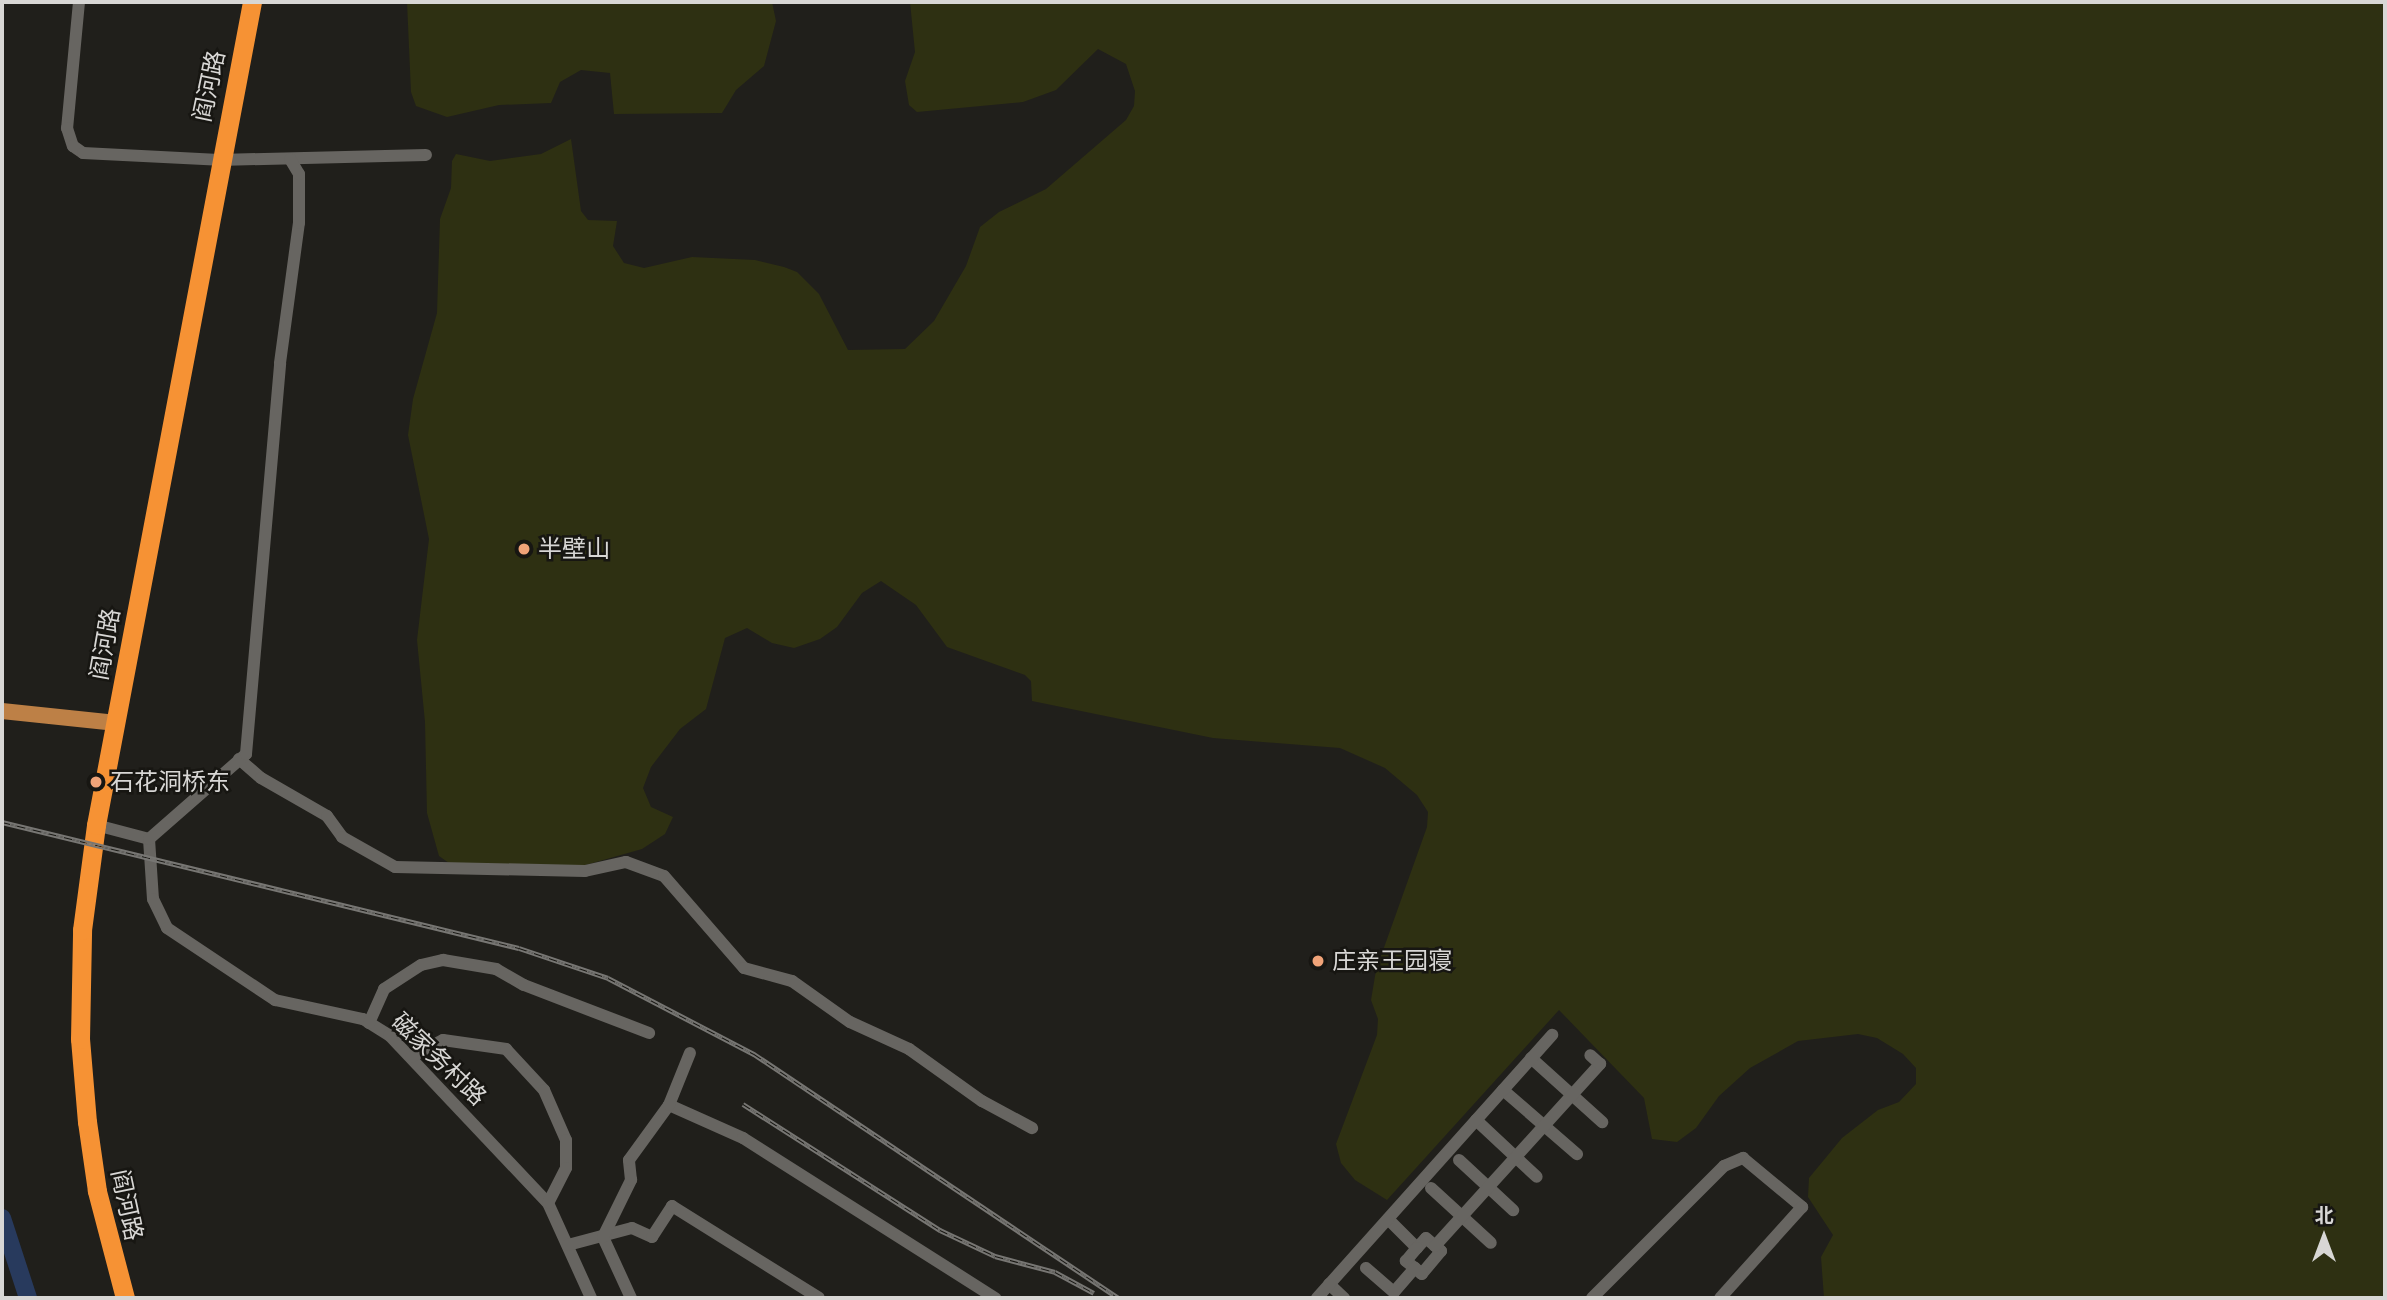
<!DOCTYPE html>
<html>
<head>
<meta charset="utf-8">
<style>
  body { margin:0 }
  #map { position:relative; width:2387px; height:1300px; overflow:hidden; background:#201f1b; font-family:Poppins,"Noto Sans SC",sans-serif }
  div>[style] { position:absolute }
  .green>* { inset:0; background:#2e3012 }
  .river>* { height:18px; margin:-9px; padding:0 9px; transform-origin:9px; border-radius:9px; background:#283a5d }
  .minor>* { height:12px; margin:-6px; padding:0 6px; transform-origin:6px; border-radius:6px; background:#676561 }
  .major>* { height:16px; margin:-8px; padding:0 8px; transform-origin:8px; border-radius:8px; background:#bd8046 }
  .highway>* { height:19px; margin:-9.5px; padding:0 9.5px; transform-origin:9.5px; border-radius:9.5px; background:#f69234 }
  .rail>* { height:5px; margin-top:-2.5px; transform-origin:0; background:repeating-linear-gradient(90deg,#171612 0 8px,#777673 0 16px); box-sizing:border-box; border-block:2px solid #777673 }
  .dots>* { width:19px; height:19px; translate:-50% -50%; box-sizing:border-box; border:4px solid #171612; border-radius:50% }
  span { translate:-50% -50%; white-space:nowrap; text-align:center; line-height:1.15; -webkit-text-stroke:5px #171612; paint-order:stroke }
  .street-label { font-size:24px; color:#d8d7d5 }
  .poi-label { font-size:24px; color:#d8d7d5 }
  .left { translate:0 -50%; text-align:left }
  .frame { position:absolute; inset:0; border:4px solid #d8d7d5; pointer-events:none }
  .north { position:absolute; left:2289px; top:1202px; width:70px; height:70px; -webkit-text-stroke:5px #171612; paint-order:stroke; rotate:0deg; font-size:19px; font-weight:700; line-height:28px; text-align:center; color:#d8d7d5 }
  .north::after { content:''; display:block; margin:auto; width:24px; height:32px; background:#d8d7d5; clip-path:polygon(50% 0,100% 100%,50% 72%,0 100%) }
</style>
</head>
<body>
<div id="map">
  <div class="green">
    <i style="clip-path:polygon(407px 2px,772px 2px,776px 21px,764px 66px,736px 90px,722px 113px,614px 114px,610px 73px,581px 70px,560px 82px,551px 103px,499px 105px,447px 117px,416px 106px,411px 92px)"></i>
    <i style="clip-path:polygon(910px 2px,2385px 2px,2385px 1298px,1824px 1298px,1821px 1257px,1833px 1235px,1808px 1197px,1809px 1178px,1842px 1138px,1878px 1110px,1899px 1102px,1916px 1084px,1916px 1068px,1903px 1054px,1877px 1038px,1858px 1034px,1798px 1041px,1750px 1068px,1719px 1096px,1696px 1128px,1677px 1142px,1652px 1139px,1644px 1098px,1559px 1010px,1387px 1200px,1355px 1180px,1341px 1163px,1336px 1144px,1377px 1035px,1378px 1019px,1371px 1000px,1376px 970px,1427px 827px,1428px 812px,1417px 795px,1385px 768px,1340px 748px,1213px 738px,1032px 701px,1031px 681px,1025px 675px,947px 647px,916px 605px,881px 581px,862px 593px,837px 627px,820px 639px,794px 648px,772px 643px,747px 628px,725px 638px,706px 709px,680px 729px,651px 767px,643px 788px,651px 807px,673px 817px,665px 834px,642px 849px,582px 866px,449px 863px,439px 856px,427px 813px,425px 722px,417px 640px,429px 539px,408px 435px,413px 399px,437px 313px,440px 219px,451px 188px,452px 161px,456px 154px,490px 161px,541px 154px,571px 139px,581px 211px,588px 220px,617px 221px,613px 246px,624px 263px,644px 268px,692px 257px,755px 260px,784px 267px,797px 272px,819px 294px,848px 350px,905px 349px,934px 321px,966px 266px,980px 227px,999px 212px,1046px 189px,1126px 120px,1134px 106px,1135px 91px,1126px 64px,1098px 49px,1056px 90px,1023px 102px,917px 112px,909px 105px,905px 81px,915px 52px)"></i>
  </div>
  <div class="river">
    <i style="left:2px;top:1218px;width:84px;rotate:72deg"></i>
  </div>
  <div class="minor">
    <i style="left:79px;top:2px;width:127px;rotate:95.4deg"></i>
    <i style="left:67px;top:128px;width:19px;rotate:72deg"></i>
    <i style="left:73px;top:146px;width:12px;rotate:35deg"></i>
    <i style="left:83px;top:153px;width:136px;rotate:2.9deg"></i>
    <i style="left:219px;top:160px;width:207px;rotate:-1.4deg"></i>
    <i style="left:239px;top:759px;width:29px;rotate:41deg"></i>
    <i style="left:261px;top:778px;width:76px;rotate:29.9deg"></i>
    <i style="left:327px;top:816px;width:26px;rotate:54deg"></i>
    <i style="left:342px;top:837px;width:61px;rotate:29.5deg"></i>
    <i style="left:395px;top:867px;width:190px;rotate:1.2deg"></i>
    <i style="left:585px;top:871px;width:42px;rotate:-12.4deg"></i>
    <i style="left:626px;top:862px;width:40px;rotate:20.2deg"></i>
    <i style="left:664px;top:876px;width:122px;rotate:49deg"></i>
    <i style="left:744px;top:968px;width:50px;rotate:15.2deg"></i>
    <i style="left:792px;top:981px;width:71px;rotate:35.3deg"></i>
    <i style="left:850px;top:1022px;width:65px;rotate:24.6deg"></i>
    <i style="left:909px;top:1049px;width:90px;rotate:35.5deg"></i>
    <i style="left:982px;top:1101px;width:57px;rotate:28.4deg"></i>
    <i style="left:96px;top:825px;width:55px;rotate:14.8deg"></i>
    <i style="left:149px;top:839px;width:60px;rotate:86.2deg"></i>
    <i style="left:153px;top:899px;width:32px;rotate:64deg"></i>
    <i style="left:167px;top:928px;width:130px;rotate:33.7deg"></i>
    <i style="left:275px;top:1000px;width:90px;rotate:12.2deg"></i>
    <i style="left:363px;top:1019px;width:31px;rotate:32deg"></i>
    <i style="left:389px;top:1035px;width:231px;rotate:46.6deg"></i>
    <i style="left:548px;top:1203px;width:104px;rotate:65.6deg"></i>
    <i style="left:149px;top:839px;width:129px;rotate:-41.2deg"></i>
    <i style="left:246px;top:754px;width:392px;rotate:-85deg"></i>
    <i style="left:280px;top:363px;width:141px;rotate:-82.3deg"></i>
    <i style="left:299px;top:223px;width:49px;rotate:-90deg"></i>
    <i style="left:299px;top:174px;width:17px;rotate:-121deg"></i>
    <i style="left:369px;top:1023px;width:37px;rotate:-66deg"></i>
    <i style="left:384px;top:989px;width:44px;rotate:-33deg"></i>
    <i style="left:421px;top:965px;width:23px;rotate:-13deg"></i>
    <i style="left:443px;top:960px;width:54px;rotate:9.6deg"></i>
    <i style="left:496px;top:969px;width:32px;rotate:30deg"></i>
    <i style="left:524px;top:985px;width:134px;rotate:21deg"></i>
    <i style="left:411px;top:1057px;width:36px;rotate:-28deg"></i>
    <i style="left:443px;top:1040px;width:64px;rotate:8.1deg"></i>
    <i style="left:506px;top:1049px;width:56px;rotate:47.2deg"></i>
    <i style="left:544px;top:1090px;width:55px;rotate:66.3deg"></i>
    <i style="left:566px;top:1140px;width:28px;rotate:90deg"></i>
    <i style="left:566px;top:1168px;width:39px;rotate:117deg"></i>
    <i style="left:1531px;top:1058px;width:96px;rotate:42deg"></i>
    <i style="left:1503px;top:1090px;width:98px;rotate:40.9deg"></i>
    <i style="left:669px;top:1105px;width:81px;rotate:24deg"></i>
    <i style="left:743px;top:1138px;width:299px;rotate:32.4deg"></i>
    <i style="left:1476px;top:1120px;width:83px;rotate:43.1deg"></i>
    <i style="left:1459px;top:1160px;width:74px;rotate:42.8deg"></i>
    <i style="left:1431px;top:1188px;width:81px;rotate:42.5deg"></i>
    <i style="left:1388px;top:1219px;width:41px;rotate:45deg"></i>
    <i style="left:1417px;top:1248px;width:13px;rotate:-48deg"></i>
    <i style="left:1426px;top:1238px;width:20px;rotate:41deg"></i>
    <i style="left:1441px;top:1251px;width:30px;rotate:130deg"></i>
    <i style="left:1422px;top:1274px;width:21px;rotate:-141deg"></i>
    <i style="left:1406px;top:1261px;width:17px;rotate:-50deg"></i>
    <i style="left:568px;top:1245px;width:66px;rotate:-14.9deg"></i>
    <i style="left:632px;top:1228px;width:22px;rotate:24deg"></i>
    <i style="left:652px;top:1237px;width:37px;rotate:-57deg"></i>
    <i style="left:672px;top:1206px;width:173px;rotate:32deg"></i>
    <i style="left:1435px;top:1246px;width:246px;rotate:-47.8deg"></i>
    <i style="left:1600px;top:1064px;width:13px;rotate:-138deg"></i>
    <i style="left:1366px;top:1268px;width:37px;rotate:41deg"></i>
    <i style="left:1394px;top:1292px;width:32px;rotate:-49deg"></i>
    <i style="left:1329px;top:1284px;width:21px;rotate:43deg"></i>
    <i style="left:631px;top:1298px;width:67px;rotate:-114.7deg"></i>
    <i style="left:603px;top:1237px;width:64px;rotate:-63.8deg"></i>
    <i style="left:631px;top:1180px;width:20px;rotate:-96deg"></i>
    <i style="left:629px;top:1160px;width:68px;rotate:-54deg"></i>
    <i style="left:669px;top:1105px;width:56px;rotate:-68deg"></i>
    <i style="left:1317px;top:1298px;width:353px;rotate:-48.2deg"></i>
    <i style="left:1592px;top:1298px;width:187px;rotate:-45deg"></i>
    <i style="left:1724px;top:1166px;width:21px;rotate:-23deg"></i>
    <i style="left:1743px;top:1158px;width:77px;rotate:39.7deg"></i>
    <i style="left:1802px;top:1207px;width:122px;rotate:132deg"></i>
  </div>
  <div class="major">
    <i style="left:2px;top:711px;width:115px;rotate:6deg"></i>
  </div>
  <div class="highway">
    <i style="left:125px;top:1298px;width:111px;rotate:-104.7deg"></i>
    <i style="left:97px;top:1191px;width:70px;rotate:-98.2deg"></i>
    <i style="left:87px;top:1122px;width:83px;rotate:-94.8deg"></i>
    <i style="left:80px;top:1039px;width:109px;rotate:-88.9deg"></i>
    <i style="left:82px;top:930px;width:106px;rotate:-82.4deg"></i>
    <i style="left:96px;top:825px;width:838px;rotate:-79.27deg"></i>
  </div>
  <div class="rail">
    <i style="left:2px;top:822px;width:532px;rotate:13.7deg"></i>
    <i style="left:519px;top:948px;width:94px;rotate:18.6deg"></i>
    <i style="left:608px;top:978px;width:165px;rotate:27.5deg"></i>
    <i style="left:754px;top:1054px;width:438px;rotate:33.8deg"></i>
    <i style="left:743px;top:1104px;width:234px;rotate:32.6deg"></i>
    <i style="left:940px;top:1230px;width:61px;rotate:25.3deg"></i>
    <i style="left:995px;top:1256px;width:62px;rotate:14.9deg"></i>
    <i style="left:1055px;top:1272px;width:44px;rotate:28.3deg"></i>
  </div>
  <div class="dots">
    <i style="left:524px;top:549px;background:#f0a378"></i>
    <i style="left:96px;top:782px;background:#f0a378"></i>
    <i style="left:1318px;top:961px;background:#f0a378"></i>
  </div>
  <div class="street-label">
    <span style="left:209px;top:86px;rotate:-78deg">阎河路</span>
    <span style="left:105px;top:644px;rotate:-80deg">阎河路</span>
    <span style="left:439px;top:1059px;rotate:44deg">磁家务村路</span>
    <span style="left:127px;top:1205px;rotate:78deg">阎河路</span>
  </div>
  <div class="poi-label">
    <span class="left" style="left:538px;top:549px">半壁山</span>
    <span class="left" style="left:110px;top:782px">石花洞桥东</span>
    <span class="left" style="left:1332px;top:961px">庄亲王园寝</span>
  </div>
  <div class="frame"></div>
  <div class="north">北</div>
</div>
</body>
</html>
